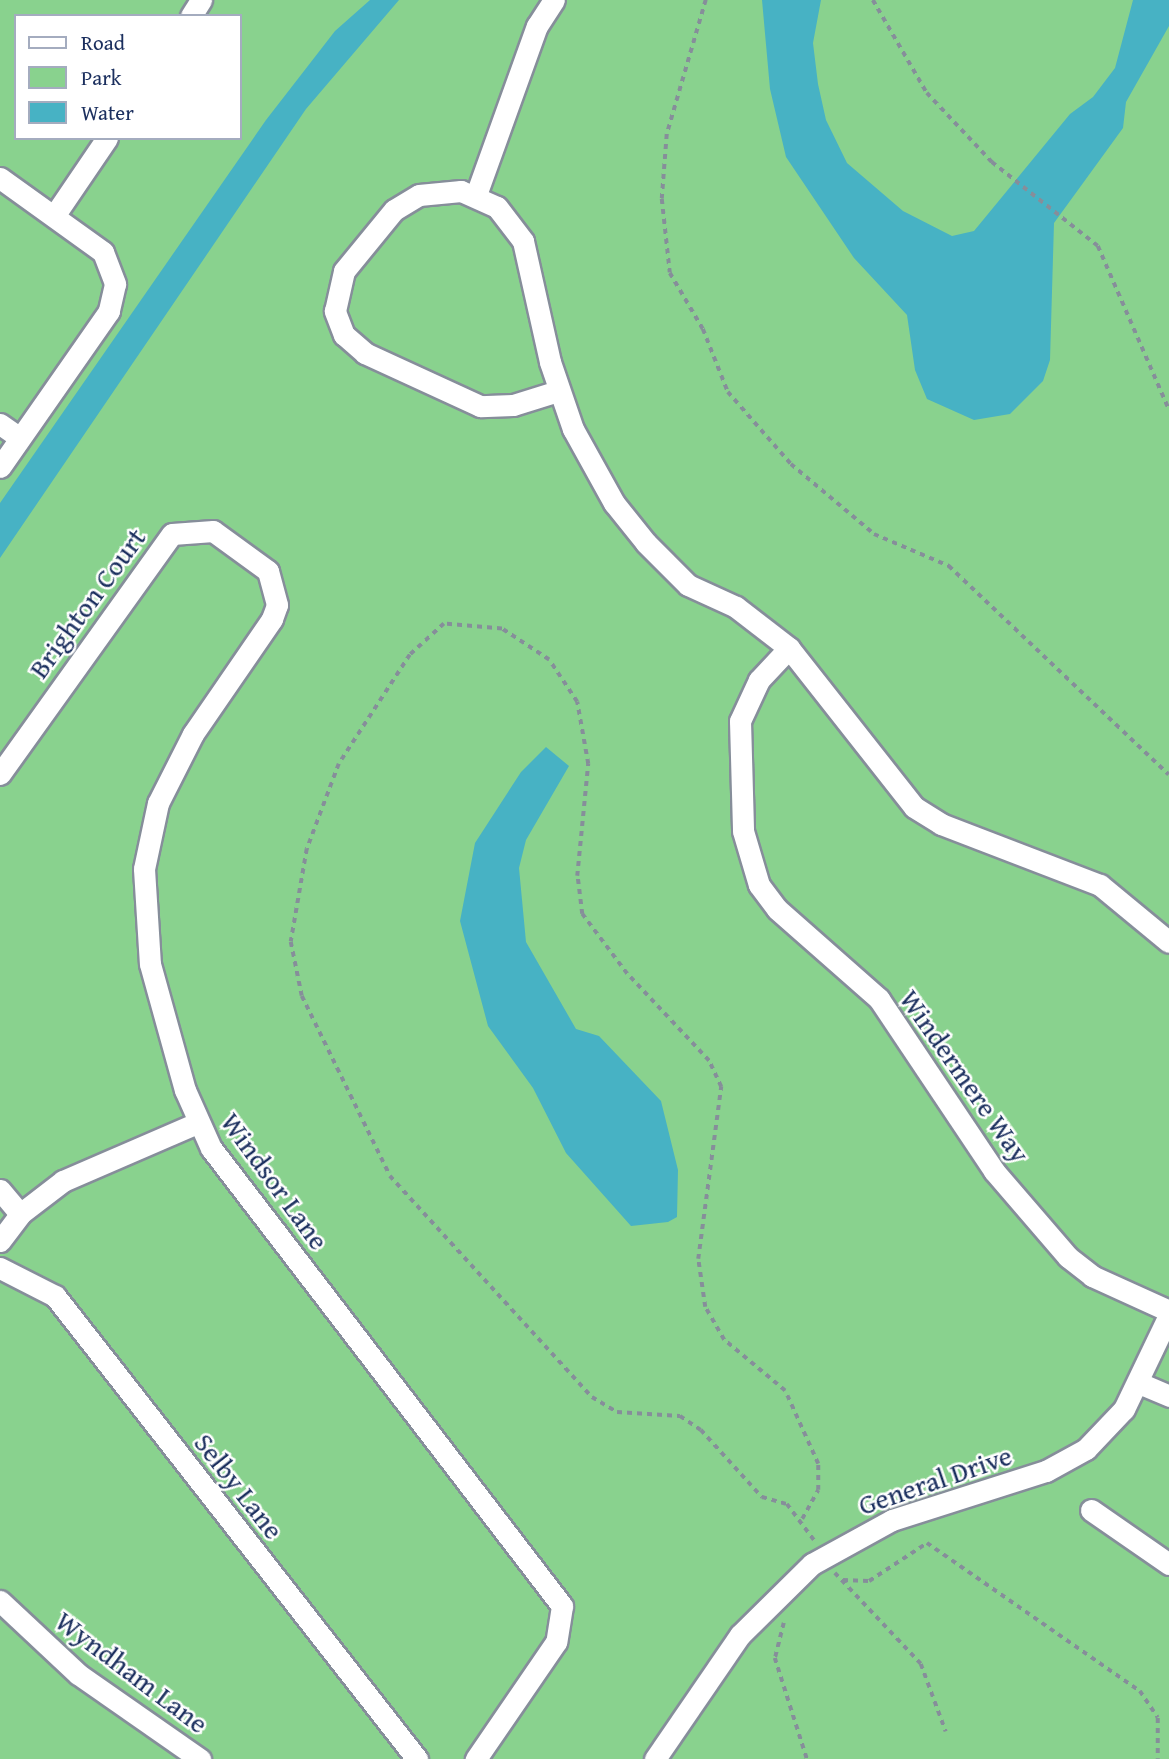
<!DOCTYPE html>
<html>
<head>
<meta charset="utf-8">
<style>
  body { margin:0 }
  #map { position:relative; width:1169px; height:1759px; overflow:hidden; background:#f2ecd6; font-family:"Gentium Book Plus",serif }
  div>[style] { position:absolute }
  .green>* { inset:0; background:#89d28e }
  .water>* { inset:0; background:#47b2c4 }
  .path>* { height:3.5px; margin-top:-1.75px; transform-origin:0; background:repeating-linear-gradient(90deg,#868e9a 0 5px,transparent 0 10px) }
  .roads { filter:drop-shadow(2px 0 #868e9a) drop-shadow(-2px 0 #868e9a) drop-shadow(0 2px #868e9a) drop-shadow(0 -2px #868e9a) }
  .street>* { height:21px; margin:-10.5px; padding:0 10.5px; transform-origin:10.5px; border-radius:10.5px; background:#fff }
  span { translate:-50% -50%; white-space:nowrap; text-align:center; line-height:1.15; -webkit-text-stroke:5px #fff; paint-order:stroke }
  .street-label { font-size:28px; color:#1b2f5e }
  .legend { position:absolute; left:14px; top:14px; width:228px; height:126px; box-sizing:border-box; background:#fff; border:2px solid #a4acbf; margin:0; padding:9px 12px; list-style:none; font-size:21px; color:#1b2f5e }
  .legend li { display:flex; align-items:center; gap:14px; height:35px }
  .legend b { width:35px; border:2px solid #a4acbf }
</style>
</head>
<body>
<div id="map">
  <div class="green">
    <i style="clip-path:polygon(evenodd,0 0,1169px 0,1169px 1759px,0 1759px,0 0,16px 16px,240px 16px,240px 138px,16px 138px,16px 16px)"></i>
  </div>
  <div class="water">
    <i style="clip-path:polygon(370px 0,399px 0,306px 109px,0 558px,0 503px,266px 120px,335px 31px)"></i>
    <i style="clip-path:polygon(762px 0,821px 0,813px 43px,818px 84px,826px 120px,847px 163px,903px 211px,952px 236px,974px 231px,1070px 114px,1093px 97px,1115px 68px,1133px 0,1169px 0,1169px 26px,1126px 102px,1123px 128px,1054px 223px,1050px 360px,1043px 381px,1010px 414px,974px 420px,927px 399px,915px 370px,907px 315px,854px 258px,786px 157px,770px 89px)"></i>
    <i style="clip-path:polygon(546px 747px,569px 766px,526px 840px,519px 868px,526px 942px,576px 1029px,599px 1036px,661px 1101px,678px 1170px,677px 1217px,668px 1222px,631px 1226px,566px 1153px,533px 1088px,488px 1026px,460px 921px,475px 843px,521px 772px)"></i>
  </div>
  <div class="path">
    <i style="left:706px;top:0;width:140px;rotate:106.2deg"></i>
    <i style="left:667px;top:134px;width:65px;rotate:94.4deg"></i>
    <i style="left:662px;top:199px;width:74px;rotate:83.8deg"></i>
    <i style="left:670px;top:273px;width:65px;rotate:59.5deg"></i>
    <i style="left:703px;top:329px;width:68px;rotate:68.4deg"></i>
    <i style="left:728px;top:392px;width:96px;rotate:48.8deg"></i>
    <i style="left:791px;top:464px;width:109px;rotate:40.1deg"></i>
    <i style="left:874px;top:534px;width:82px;rotate:23.1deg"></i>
    <i style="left:949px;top:566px;width:303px;rotate:43.5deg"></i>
    <i style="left:873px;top:0;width:108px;rotate:59.9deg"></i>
    <i style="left:927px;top:93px;width:95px;rotate:46.7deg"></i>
    <i style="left:992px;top:162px;width:135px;rotate:38.4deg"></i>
    <i style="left:1098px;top:246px;width:178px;rotate:66.5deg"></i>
    <i style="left:802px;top:1519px;width:33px;rotate:-61deg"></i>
    <i style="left:818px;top:1490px;width:26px;rotate:-90deg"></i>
    <i style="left:818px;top:1464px;width:80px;rotate:-114.3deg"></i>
    <i style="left:785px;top:1391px;width:80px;rotate:-140.1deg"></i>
    <i style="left:724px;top:1340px;width:38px;rotate:-120deg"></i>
    <i style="left:705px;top:1307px;width:49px;rotate:-98.3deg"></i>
    <i style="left:698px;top:1259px;width:174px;rotate:-82.4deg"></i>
    <i style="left:721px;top:1087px;width:29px;rotate:-115deg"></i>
    <i style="left:709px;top:1061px;width:120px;rotate:-133.3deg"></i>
    <i style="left:627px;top:974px;width:75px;rotate:-126.9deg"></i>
    <i style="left:582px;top:914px;width:38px;rotate:-97deg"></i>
    <i style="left:577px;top:876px;width:113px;rotate:-84.4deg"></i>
    <i style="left:588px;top:764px;width:63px;rotate:-100.1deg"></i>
    <i style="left:577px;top:702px;width:50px;rotate:-123.7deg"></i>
    <i style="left:549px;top:660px;width:56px;rotate:-146.6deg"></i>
    <i style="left:502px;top:629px;width:58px;rotate:-175.1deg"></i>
    <i style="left:444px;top:624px;width:46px;rotate:137.6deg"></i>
    <i style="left:410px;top:655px;width:130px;rotate:123.1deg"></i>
    <i style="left:339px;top:764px;width:91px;rotate:110.6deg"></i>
    <i style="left:307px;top:849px;width:94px;rotate:99.8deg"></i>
    <i style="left:291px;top:942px;width:55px;rotate:78.5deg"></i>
    <i style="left:302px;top:996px;width:200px;rotate:63.9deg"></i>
    <i style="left:390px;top:1176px;width:299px;rotate:47.6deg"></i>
    <i style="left:592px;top:1397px;width:29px;rotate:31deg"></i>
    <i style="left:617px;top:1412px;width:63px;rotate:3.6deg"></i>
    <i style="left:680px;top:1416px;width:25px;rotate:34deg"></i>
    <i style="left:701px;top:1430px;width:91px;rotate:47.7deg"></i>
    <i style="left:762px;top:1497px;width:26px;rotate:16deg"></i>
    <i style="left:787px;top:1504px;width:45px;rotate:53.1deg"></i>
    <i style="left:835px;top:1573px;width:125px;rotate:46.6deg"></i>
    <i style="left:921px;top:1664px;width:72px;rotate:69.8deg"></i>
    <i style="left:843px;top:1580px;width:26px;rotate:2deg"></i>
    <i style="left:869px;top:1581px;width:69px;rotate:-33.2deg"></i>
    <i style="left:927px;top:1543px;width:259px;rotate:34.8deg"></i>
    <i style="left:1140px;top:1691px;width:32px;rotate:56deg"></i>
    <i style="left:1158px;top:1718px;width:41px;rotate:90deg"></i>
    <i style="left:784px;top:1623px;width:36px;rotate:104deg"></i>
    <i style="left:775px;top:1658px;width:106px;rotate:72.4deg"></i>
  </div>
  <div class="roads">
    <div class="street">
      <i style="left:191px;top:16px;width:19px;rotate:-58deg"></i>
      <i style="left:0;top:178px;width:127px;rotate:35.7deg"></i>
      <i style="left:103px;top:252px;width:34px;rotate:69deg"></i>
      <i style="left:115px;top:284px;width:28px;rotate:103deg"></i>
      <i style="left:109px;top:311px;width:190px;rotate:124.9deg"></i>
      <i style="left:476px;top:195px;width:180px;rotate:-70.2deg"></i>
      <i style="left:537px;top:26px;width:31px;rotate:-57deg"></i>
      <i style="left:54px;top:216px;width:94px;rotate:-55.8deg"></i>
      <i style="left:558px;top:391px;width:47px;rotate:162.7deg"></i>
      <i style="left:513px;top:405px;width:33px;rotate:178deg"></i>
      <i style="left:480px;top:406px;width:127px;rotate:-155.3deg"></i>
      <i style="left:365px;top:353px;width:28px;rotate:-139deg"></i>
      <i style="left:344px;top:335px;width:26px;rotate:-111deg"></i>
      <i style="left:335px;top:311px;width:41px;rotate:-77.3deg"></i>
      <i style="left:344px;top:271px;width:79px;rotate:-50.7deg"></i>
      <i style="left:394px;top:210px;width:29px;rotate:-31deg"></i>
      <i style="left:419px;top:195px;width:42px;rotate:-5.4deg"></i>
      <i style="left:461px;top:191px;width:39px;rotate:24deg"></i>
      <i style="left:497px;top:207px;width:43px;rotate:52.6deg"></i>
      <i style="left:523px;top:241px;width:124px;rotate:77.4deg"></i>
      <i style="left:550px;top:362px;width:71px;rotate:71.1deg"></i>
      <i style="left:573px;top:429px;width:85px;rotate:61deg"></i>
      <i style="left:614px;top:503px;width:51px;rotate:51.3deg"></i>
      <i style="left:646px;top:543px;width:59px;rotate:45deg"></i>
      <i style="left:688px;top:585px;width:53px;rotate:24.6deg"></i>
      <i style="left:736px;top:607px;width:67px;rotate:37.7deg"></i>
      <i style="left:789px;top:648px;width:202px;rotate:51.8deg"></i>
      <i style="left:914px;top:807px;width:32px;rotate:32deg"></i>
      <i style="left:941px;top:824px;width:170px;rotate:21deg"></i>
      <i style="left:1100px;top:885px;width:89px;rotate:39.6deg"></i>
      <i style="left:0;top:424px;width:24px;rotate:35deg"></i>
      <i style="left:789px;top:648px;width:44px;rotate:133.2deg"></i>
      <i style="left:759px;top:680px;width:45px;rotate:114.9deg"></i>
      <i style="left:740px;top:721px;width:110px;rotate:88.4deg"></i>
      <i style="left:743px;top:831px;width:56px;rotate:73.5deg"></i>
      <i style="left:759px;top:885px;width:30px;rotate:53deg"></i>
      <i style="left:777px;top:909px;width:136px;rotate:41.4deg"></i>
      <i style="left:879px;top:999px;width:207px;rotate:56.2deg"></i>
      <i style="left:994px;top:1171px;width:113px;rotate:49.3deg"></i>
      <i style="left:1068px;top:1257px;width:31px;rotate:38deg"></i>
      <i style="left:1092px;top:1276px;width:85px;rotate:24.4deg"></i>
      <i style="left:0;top:774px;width:295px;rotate:-54.4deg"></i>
      <i style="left:172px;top:534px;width:41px;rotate:-4.2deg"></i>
      <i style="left:213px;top:531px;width:68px;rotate:36deg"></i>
      <i style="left:268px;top:571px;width:35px;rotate:75deg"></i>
      <i style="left:277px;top:605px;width:15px;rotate:110deg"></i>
      <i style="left:272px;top:619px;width:140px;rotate:124.5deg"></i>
      <i style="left:193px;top:734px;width:77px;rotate:116.9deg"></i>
      <i style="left:158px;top:803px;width:67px;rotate:102deg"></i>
      <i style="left:144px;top:869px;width:95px;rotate:86.4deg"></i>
      <i style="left:150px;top:964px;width:131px;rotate:74.5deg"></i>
      <i style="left:185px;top:1090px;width:64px;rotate:65.9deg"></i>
      <i style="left:211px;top:1148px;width:577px;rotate:52.53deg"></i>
      <i style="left:562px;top:1606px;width:36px;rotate:99deg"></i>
      <i style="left:556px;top:1642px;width:142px;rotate:124.4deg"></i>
      <i style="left:0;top:1190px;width:31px;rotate:50deg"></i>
      <i style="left:0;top:1241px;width:34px;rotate:-53deg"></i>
      <i style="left:20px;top:1214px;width:54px;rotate:-37.5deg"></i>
      <i style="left:63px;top:1181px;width:146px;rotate:-23.4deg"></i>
      <i style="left:0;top:1268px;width:62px;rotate:27deg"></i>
      <i style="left:55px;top:1296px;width:588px;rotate:51.98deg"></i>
      <i style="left:1139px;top:1383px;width:33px;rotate:23deg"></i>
      <i style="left:1091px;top:1510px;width:95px;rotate:34.7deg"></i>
      <i style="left:0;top:1601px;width:107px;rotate:43.1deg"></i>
      <i style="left:78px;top:1674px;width:149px;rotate:34.9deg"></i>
      <i style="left:655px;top:1759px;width:150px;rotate:-55.6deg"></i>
      <i style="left:740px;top:1635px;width:101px;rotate:-44.6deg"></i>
      <i style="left:812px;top:1564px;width:91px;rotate:-28.8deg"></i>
      <i style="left:892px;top:1520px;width:162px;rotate:-17.7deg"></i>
      <i style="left:1046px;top:1471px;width:46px;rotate:-28.8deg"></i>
      <i style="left:1086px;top:1449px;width:55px;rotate:-46.5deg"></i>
      <i style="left:1124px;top:1409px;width:104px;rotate:-64.4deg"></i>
    </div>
  </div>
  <div class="street-label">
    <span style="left:87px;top:603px;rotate:-54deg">Brighton Court</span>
    <span style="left:965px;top:1076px;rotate:55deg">Windermere Way</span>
    <span style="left:275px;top:1181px;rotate:54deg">Windsor Lane</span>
    <span style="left:935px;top:1480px;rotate:-19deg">General Drive</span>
    <span style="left:239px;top:1486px;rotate:52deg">Selby Lane</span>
    <span style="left:132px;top:1672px;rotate:37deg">Wyndham Lane</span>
  </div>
  <ul class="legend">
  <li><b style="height:9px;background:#fff"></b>Road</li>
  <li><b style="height:19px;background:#89d28e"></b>Park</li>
  <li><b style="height:19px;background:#47b2c4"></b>Water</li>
  </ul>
</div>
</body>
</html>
